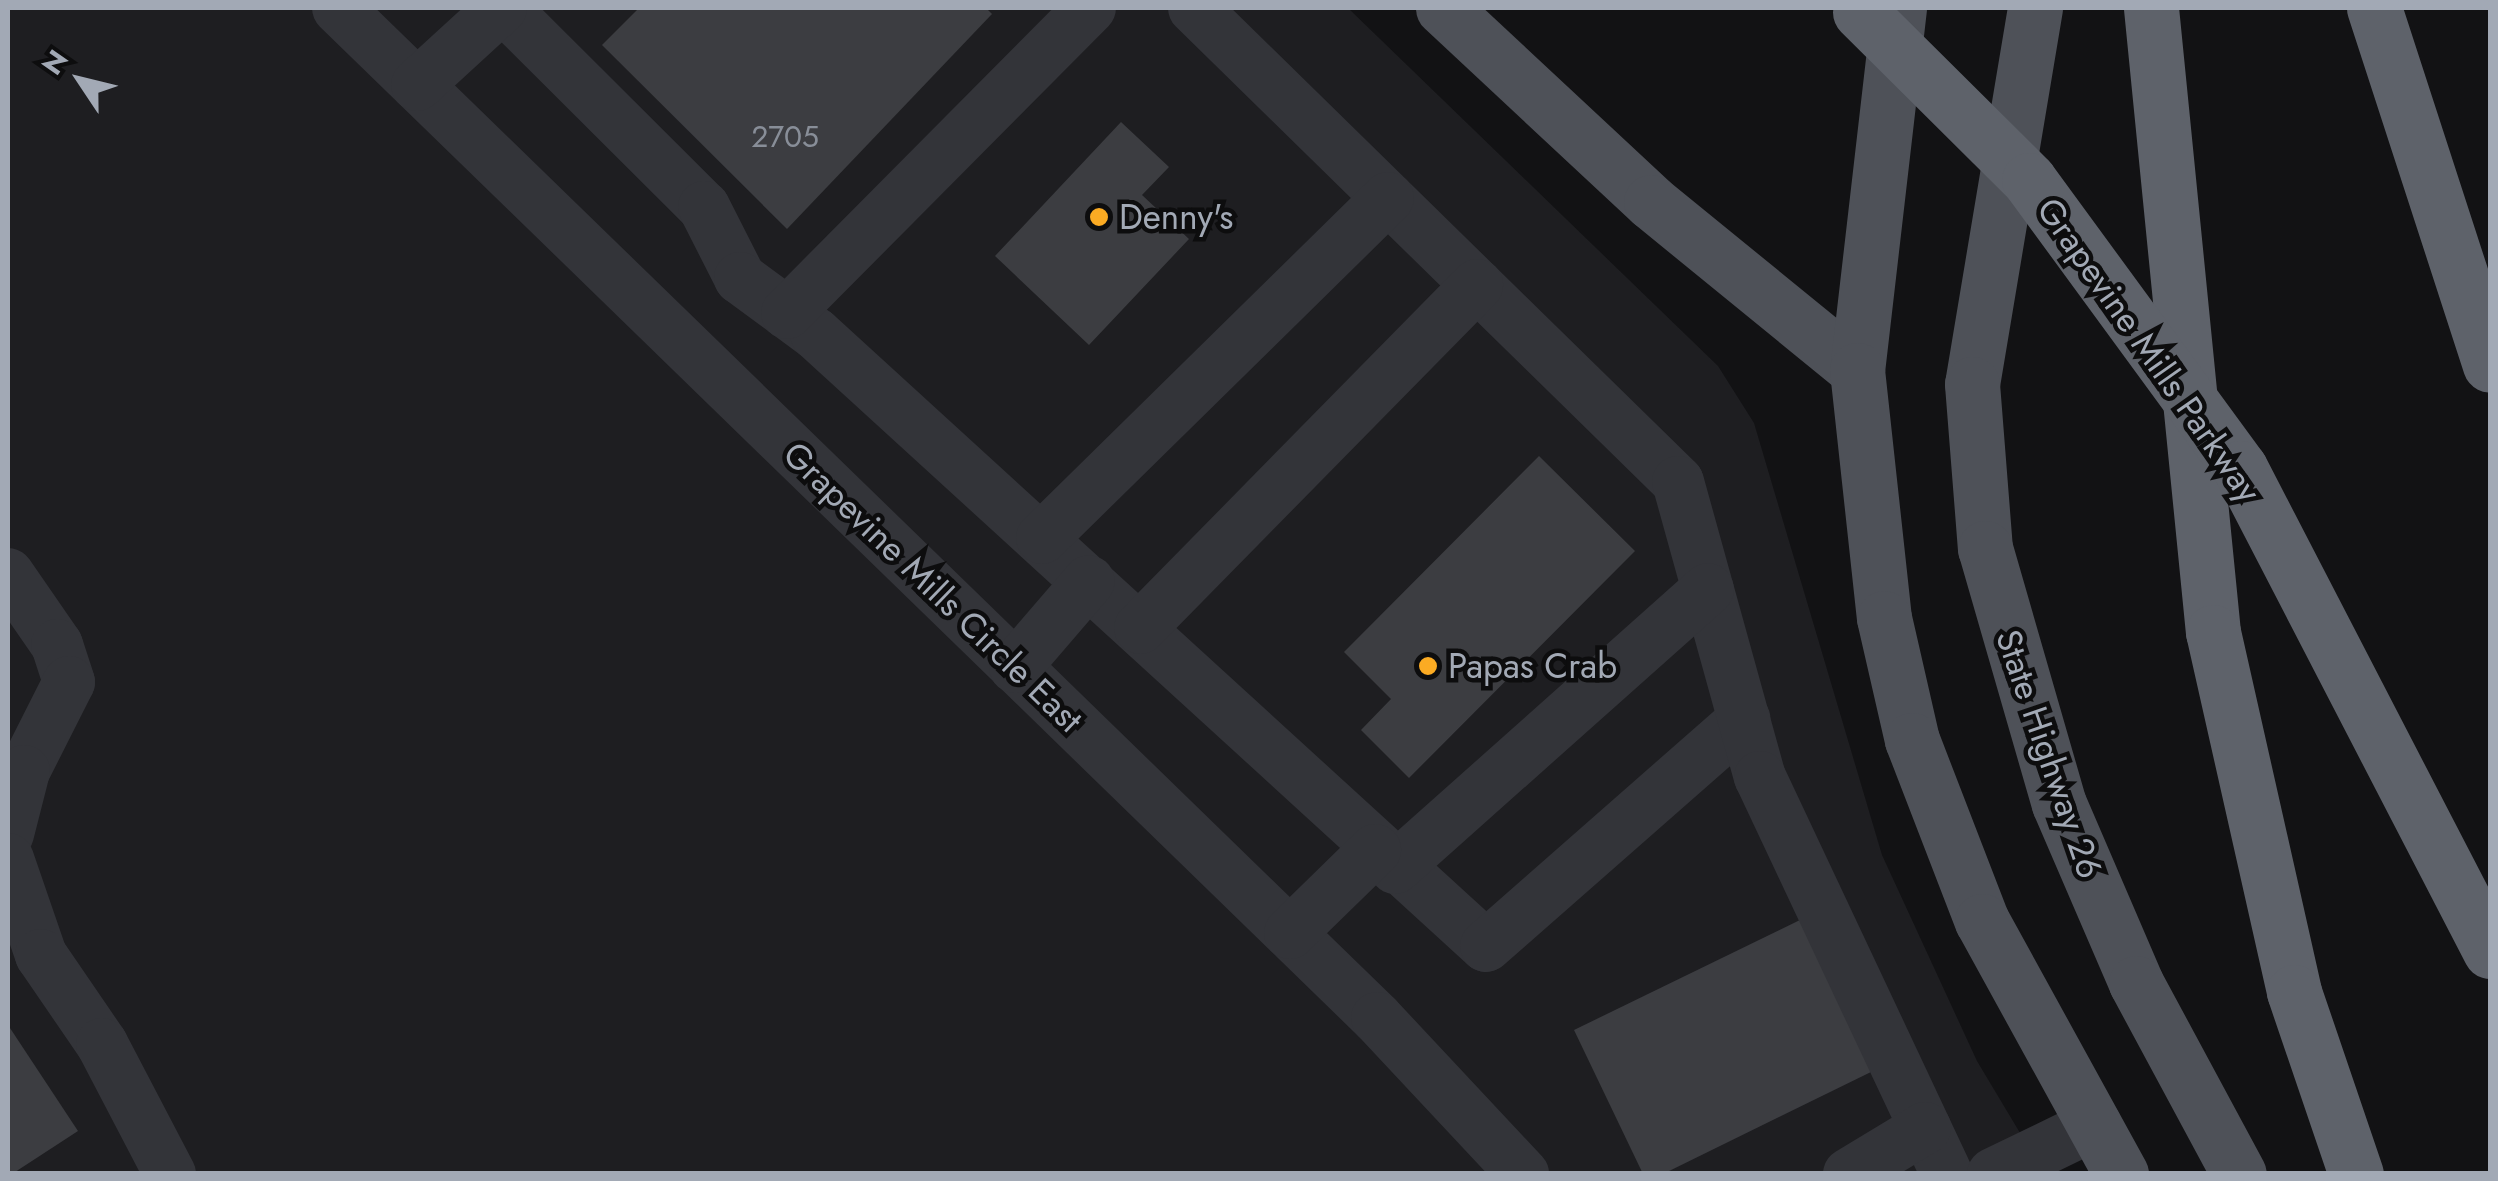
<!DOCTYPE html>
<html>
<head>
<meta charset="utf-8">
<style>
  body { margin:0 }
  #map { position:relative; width:2498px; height:1181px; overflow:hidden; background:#121214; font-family:Jost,sans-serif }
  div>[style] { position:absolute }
  .built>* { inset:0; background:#1e1e21 }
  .building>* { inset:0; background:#3c3d41 }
  .minor>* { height:52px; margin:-26px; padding:0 26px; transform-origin:26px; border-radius:26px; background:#333439 }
  .major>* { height:55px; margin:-27.5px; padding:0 27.5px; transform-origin:27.5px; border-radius:27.5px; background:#4e5158 }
  .highway>* { height:55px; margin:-27.5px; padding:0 27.5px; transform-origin:27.5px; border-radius:27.5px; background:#5e626a }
  .highway-bridge>* { height:55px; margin:-27.5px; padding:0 27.5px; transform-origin:27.5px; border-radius:27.5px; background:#5e626a }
  .dots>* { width:28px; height:28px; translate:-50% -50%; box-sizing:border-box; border:5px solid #0d0d0e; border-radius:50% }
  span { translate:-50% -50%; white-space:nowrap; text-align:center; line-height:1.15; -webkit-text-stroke:9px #0d0d0e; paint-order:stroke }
  .number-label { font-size:30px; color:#888e98 }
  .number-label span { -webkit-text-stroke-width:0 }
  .poi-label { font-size:35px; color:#a2a9b5 }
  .left { translate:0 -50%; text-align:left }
  .street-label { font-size:35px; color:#a2a9b5 }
  .frame { position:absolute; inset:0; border:10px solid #a2a9b5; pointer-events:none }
  .north { position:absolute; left:30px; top:30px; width:100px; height:100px; -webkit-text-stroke:8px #0d0d0e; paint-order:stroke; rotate:305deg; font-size:28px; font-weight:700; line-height:40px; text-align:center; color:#a2a9b5 }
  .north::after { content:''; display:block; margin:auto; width:35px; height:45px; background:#a2a9b5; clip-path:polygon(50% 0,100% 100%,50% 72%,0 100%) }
</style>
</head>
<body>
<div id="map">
  <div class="built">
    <i style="clip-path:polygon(8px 8px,1348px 8px,1718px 366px,1754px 423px,1882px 855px,1977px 1061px,2044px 1173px,8px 1173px)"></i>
  </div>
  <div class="building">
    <i style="clip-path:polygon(639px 8px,986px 8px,992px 14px,787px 229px,602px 45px)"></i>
    <i style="clip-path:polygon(1121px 122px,1169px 167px,1142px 195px,1189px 239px,1089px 345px,995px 256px)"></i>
    <i style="clip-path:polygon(1539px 456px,1635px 551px,1409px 778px,1361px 730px,1391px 699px,1344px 652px)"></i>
    <i style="clip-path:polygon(1800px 920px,1873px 1071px,1663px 1174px,1643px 1174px,1574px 1030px)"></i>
    <i style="clip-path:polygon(8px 1025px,78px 1131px,12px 1174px,8px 1174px)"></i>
  </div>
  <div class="minor">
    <i style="left:338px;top:8px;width:1449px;rotate:44.19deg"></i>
    <i style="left:1377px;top:1018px;width:214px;rotate:46.9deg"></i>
    <i style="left:504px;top:8px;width:282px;rotate:44.9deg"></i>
    <i style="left:704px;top:207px;width:80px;rotate:63.1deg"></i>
    <i style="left:740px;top:278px;width:94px;rotate:36.4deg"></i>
    <i style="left:816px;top:334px;width:907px;rotate:42.41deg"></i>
    <i style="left:1486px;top:946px;width:344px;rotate:-41.3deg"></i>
    <i style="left:1194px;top:8px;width:677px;rotate:44.4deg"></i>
    <i style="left:1678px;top:482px;width:306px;rotate:74.5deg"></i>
    <i style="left:1760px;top:777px;width:439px;rotate:64.8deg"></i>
    <i style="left:417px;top:85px;width:114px;rotate:-42.5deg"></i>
    <i style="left:787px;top:313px;width:430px;rotate:-45.2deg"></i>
    <i style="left:1042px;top:538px;width:485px;rotate:-44.5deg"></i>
    <i style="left:8px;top:574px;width:86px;rotate:55.4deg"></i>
    <i style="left:57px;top:645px;width:39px;rotate:72deg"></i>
    <i style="left:69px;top:682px;width:100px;rotate:116.8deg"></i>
    <i style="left:24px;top:771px;width:65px;rotate:104.3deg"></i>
    <i style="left:1140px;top:628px;width:481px;rotate:-45.5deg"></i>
    <i style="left:1015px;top:667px;width:113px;rotate:-49.3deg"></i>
    <i style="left:8px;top:859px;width:102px;rotate:71deg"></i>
    <i style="left:41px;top:955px;width:108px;rotate:55.6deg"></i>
    <i style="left:102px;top:1044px;width:147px;rotate:62.4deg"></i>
    <i style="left:1395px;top:868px;width:419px;rotate:-41.7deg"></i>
    <i style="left:1290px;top:933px;width:119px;rotate:-44.3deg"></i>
    <i style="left:1849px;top:1174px;width:89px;rotate:-31.2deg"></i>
    <i style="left:1993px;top:1174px;width:114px;rotate:-25.9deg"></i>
  </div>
  <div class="major">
    <i style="left:1443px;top:8px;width:284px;rotate:43deg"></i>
    <i style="left:1651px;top:202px;width:266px;rotate:39.2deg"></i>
    <i style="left:1899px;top:8px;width:364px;rotate:96.6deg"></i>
    <i style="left:1857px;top:370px;width:249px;rotate:83.8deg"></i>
    <i style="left:1884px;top:618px;width:125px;rotate:77.1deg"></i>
    <i style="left:1912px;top:740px;width:194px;rotate:68.9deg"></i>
    <i style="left:1982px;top:921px;width:289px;rotate:61.2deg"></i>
    <i style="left:2035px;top:8px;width:381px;rotate:99.5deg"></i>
    <i style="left:1972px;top:384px;width:165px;rotate:85.5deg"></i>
    <i style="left:1985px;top:548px;width:266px;rotate:73.9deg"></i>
    <i style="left:2059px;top:804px;width:195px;rotate:66.7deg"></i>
    <i style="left:2136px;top:983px;width:217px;rotate:61.7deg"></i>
  </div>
  <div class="highway">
    <i style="left:2151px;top:8px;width:627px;rotate:84.33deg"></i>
    <i style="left:2213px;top:632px;width:369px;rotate:77.3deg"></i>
    <i style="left:2294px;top:992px;width:192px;rotate:71.2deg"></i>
    <i style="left:2374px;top:8px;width:375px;rotate:72deg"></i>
  </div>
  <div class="highway-bridge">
    <i style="left:1860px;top:12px;width:238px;rotate:44.8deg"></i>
    <i style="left:2029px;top:180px;width:357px;rotate:53.8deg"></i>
    <i style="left:2240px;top:468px;width:544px;rotate:62.63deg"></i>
  </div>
  <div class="dots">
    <i style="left:1099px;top:217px;background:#fbab23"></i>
    <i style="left:1428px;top:666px;background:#fbab23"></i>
  </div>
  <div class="number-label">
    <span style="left:785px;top:137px">2705</span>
  </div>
  <div class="poi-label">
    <span class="left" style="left:1119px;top:217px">Denny's</span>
    <span class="left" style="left:1448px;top:666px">Papas Crab</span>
  </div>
  <div class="street-label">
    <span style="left:2149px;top:350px;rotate:55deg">Grapevine Mills Parkway</span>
    <span style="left:933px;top:587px;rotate:44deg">Grapevine Mills Circle East</span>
    <span style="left:2049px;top:754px;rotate:71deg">State Highway 26</span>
  </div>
  <div class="frame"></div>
  <div class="north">N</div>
</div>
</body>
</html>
